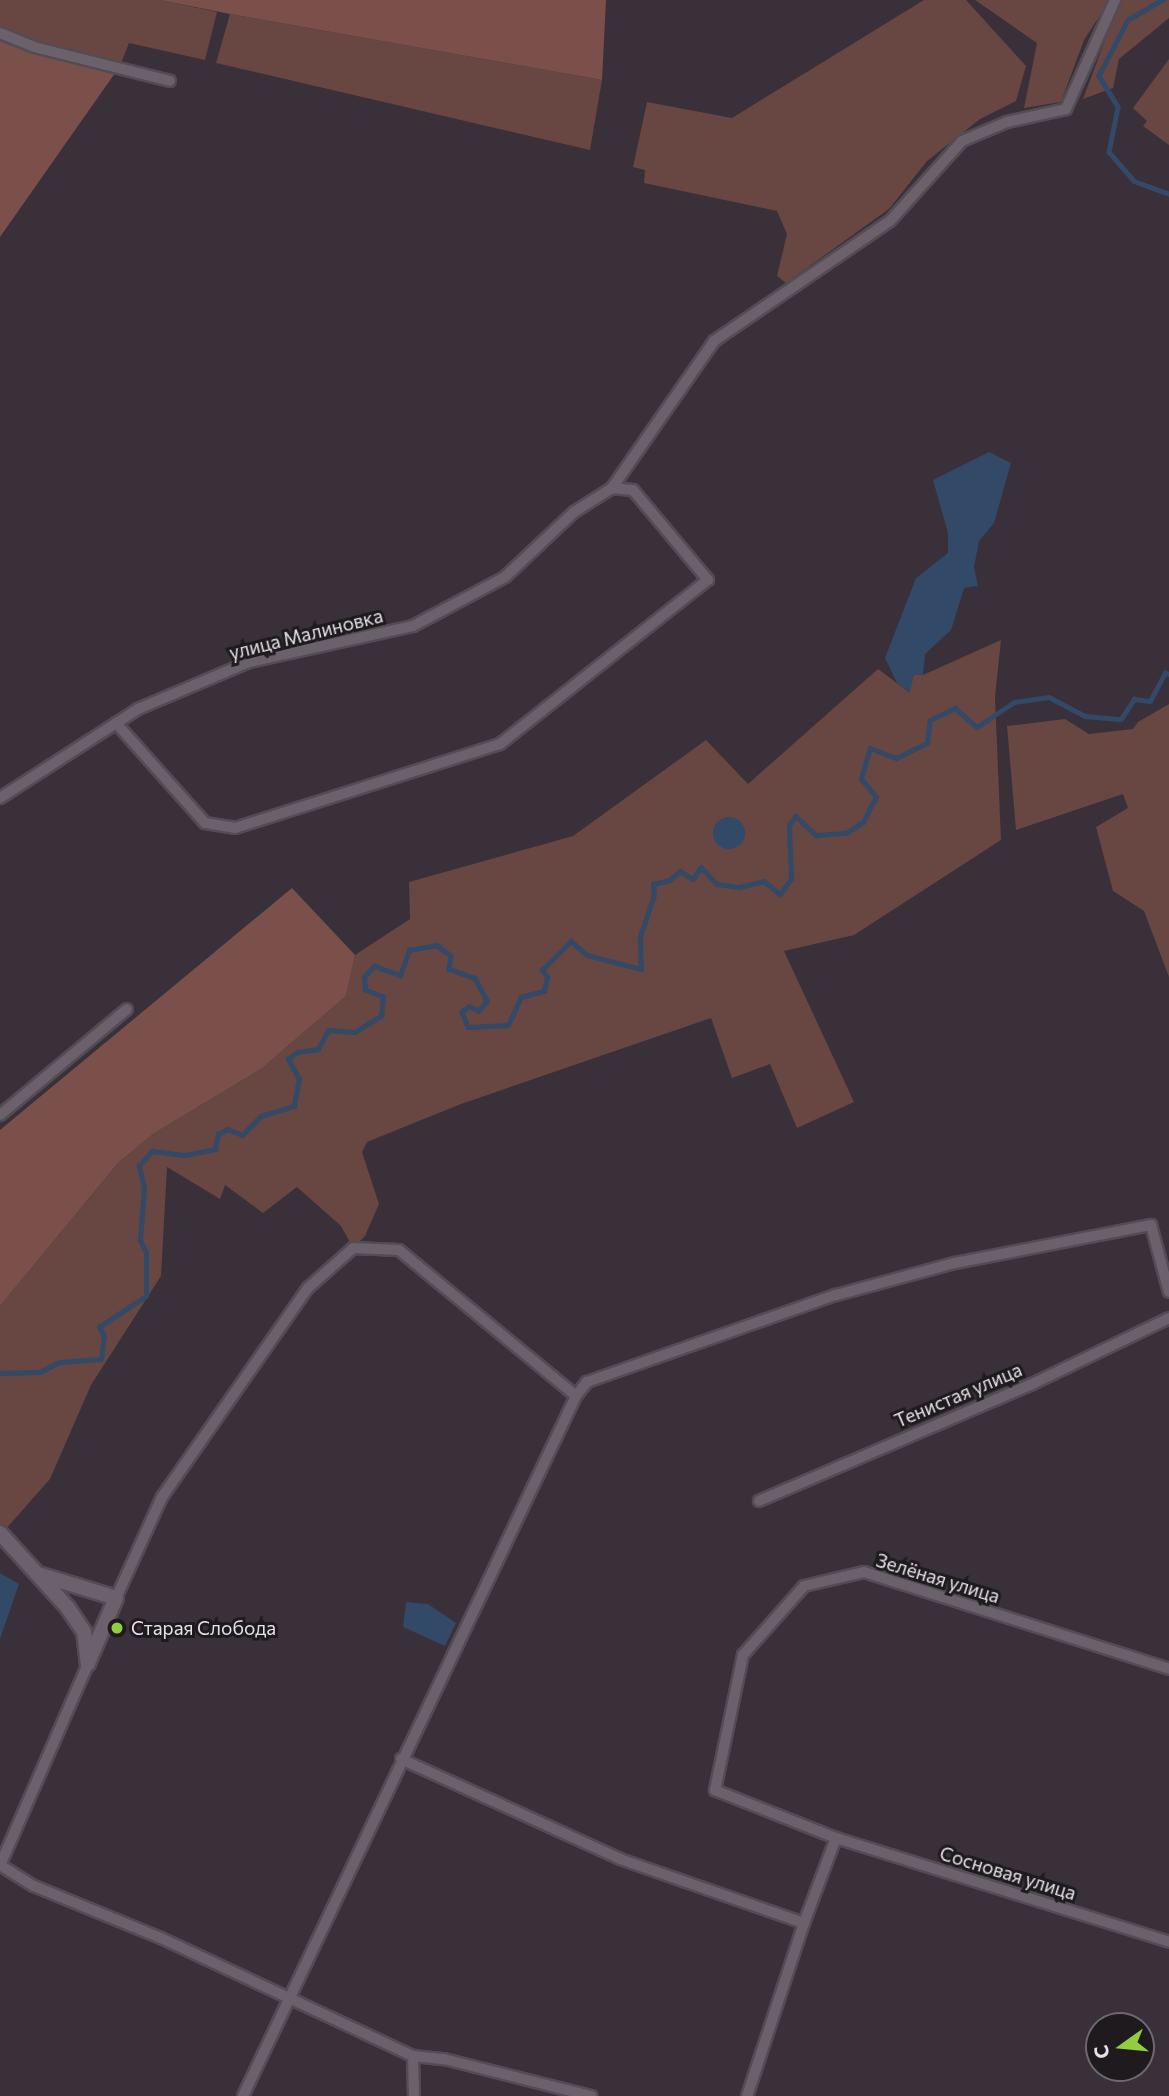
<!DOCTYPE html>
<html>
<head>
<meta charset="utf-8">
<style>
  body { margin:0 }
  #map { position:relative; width:1169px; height:2096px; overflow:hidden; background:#39303a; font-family:Commissioner,sans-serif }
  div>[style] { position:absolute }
  .green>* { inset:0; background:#684641 }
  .forest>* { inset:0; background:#7b504a }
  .water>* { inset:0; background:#324967 }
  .round { border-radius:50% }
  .stream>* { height:4.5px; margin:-2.25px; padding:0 2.25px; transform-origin:2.25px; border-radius:2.25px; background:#324967 }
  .roads { filter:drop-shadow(2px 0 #534c54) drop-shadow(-2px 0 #534c54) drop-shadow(0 2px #534c54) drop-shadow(0 -2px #534c54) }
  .minor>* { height:10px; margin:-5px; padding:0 5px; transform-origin:5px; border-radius:5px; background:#6b616c }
  .tertiary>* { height:14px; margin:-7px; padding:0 7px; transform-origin:7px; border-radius:7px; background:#6b616c }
  .dots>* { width:19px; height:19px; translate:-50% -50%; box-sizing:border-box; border:4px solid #1e1a1e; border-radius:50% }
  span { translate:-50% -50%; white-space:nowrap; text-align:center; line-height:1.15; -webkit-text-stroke:6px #1e1a1e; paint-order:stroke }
  .street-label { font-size:19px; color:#e6e0e7 }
  .poi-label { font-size:19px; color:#e6e0e7 }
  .left { translate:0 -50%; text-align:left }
  .north { position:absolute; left:1085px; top:2012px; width:70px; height:70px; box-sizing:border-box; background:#1e1a1e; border:2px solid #6e696e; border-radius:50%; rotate:255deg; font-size:19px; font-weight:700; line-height:28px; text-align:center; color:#e6e0e7 }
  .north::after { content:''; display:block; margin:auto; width:24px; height:32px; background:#91cd3f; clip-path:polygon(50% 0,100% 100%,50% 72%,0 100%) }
</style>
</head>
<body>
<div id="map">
  <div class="green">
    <i style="clip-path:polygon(0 0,160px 0,217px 12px,205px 60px,129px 43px,120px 66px,0 36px)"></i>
    <i style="clip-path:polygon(924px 0,966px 0,1026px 66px,1016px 101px,980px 119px,927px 161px,889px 209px,786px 283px,777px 276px,787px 234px,777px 211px,644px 183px,645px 170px,633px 167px,647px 102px,732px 118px)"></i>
    <i style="clip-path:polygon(975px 0,1110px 0,1084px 40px,1061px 102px,1024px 108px,1037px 43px)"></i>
    <i style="clip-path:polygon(1120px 0,1169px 0,1169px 18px,1119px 59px,1113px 88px,1083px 99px)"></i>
    <i style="clip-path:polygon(230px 14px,602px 80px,590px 150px,216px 63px)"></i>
    <i style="clip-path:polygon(1169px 59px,1169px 145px,1143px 126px,1147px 121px,1133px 108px)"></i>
    <i style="clip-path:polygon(1001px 640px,995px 697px,1001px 840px,854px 935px,784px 951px,854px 1102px,797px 1128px,770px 1064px,732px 1078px,711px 1018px,461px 1104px,367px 1142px,362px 1152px,379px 1204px,365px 1236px,353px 1248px,341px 1226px,297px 1187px,263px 1213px,225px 1185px,220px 1199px,167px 1167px,161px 1276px,91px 1385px,50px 1479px,4px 1531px,0 1526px,0 1306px,118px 1163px,153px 1134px,261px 1069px,346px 996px,355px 955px,410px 919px,409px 882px,573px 836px,706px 740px,748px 784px,878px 669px,909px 692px,914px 674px,923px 675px)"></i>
    <i style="clip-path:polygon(1169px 704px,1169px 977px,1144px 911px,1113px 891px,1096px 827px,1128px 808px,1123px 794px,1016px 830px,1007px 726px,1065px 719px,1089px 734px,1133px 729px,1138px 722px)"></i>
  </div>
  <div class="forest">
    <i style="clip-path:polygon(160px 0,606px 0,602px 80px,230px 14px)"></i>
    <i style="clip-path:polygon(0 36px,120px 66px,0 237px)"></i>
    <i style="clip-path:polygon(292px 888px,355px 955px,346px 996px,261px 1069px,153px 1134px,118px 1163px,0 1306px,0 1130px)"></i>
  </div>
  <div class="water">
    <i style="clip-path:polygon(989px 452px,1011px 463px,994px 523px,979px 541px,974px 567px,978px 586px,964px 588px,951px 630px,925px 654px,923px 675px,914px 674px,910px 692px,897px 683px,885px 658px,916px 578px,948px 553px,948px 533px,933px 480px)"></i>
    <i class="round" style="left:713px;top:817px;width:32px;height:32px"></i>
    <i style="clip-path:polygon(0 1573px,19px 1584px,0 1639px)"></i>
    <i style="clip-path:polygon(406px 1602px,428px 1604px,456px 1623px,445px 1646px,403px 1627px)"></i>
  </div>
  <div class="stream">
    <i style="left:1163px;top:0;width:40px;rotate:150.3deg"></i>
    <i style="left:1128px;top:20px;width:63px;rotate:117.4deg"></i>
    <i style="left:1099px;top:76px;width:36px;rotate:58deg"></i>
    <i style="left:1118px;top:107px;width:46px;rotate:101.3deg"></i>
    <i style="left:1109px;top:152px;width:38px;rotate:49deg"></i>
    <i style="left:1134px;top:181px;width:37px;rotate:20deg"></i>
    <i style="left:0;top:1373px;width:40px;rotate:-1.4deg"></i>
    <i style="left:40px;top:1372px;width:22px;rotate:-27deg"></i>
    <i style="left:60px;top:1362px;width:41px;rotate:-4.2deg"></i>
    <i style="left:101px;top:1359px;width:23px;rotate:-83deg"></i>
    <i style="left:104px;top:1336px;width:10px;rotate:-119deg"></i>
    <i style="left:99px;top:1327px;width:56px;rotate:-33.4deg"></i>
    <i style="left:146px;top:1296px;width:43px;rotate:-90deg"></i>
    <i style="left:146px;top:1253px;width:14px;rotate:-115deg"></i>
    <i style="left:140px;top:1240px;width:52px;rotate:-85.6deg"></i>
    <i style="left:144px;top:1188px;width:23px;rotate:-103deg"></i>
    <i style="left:139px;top:1166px;width:20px;rotate:-49deg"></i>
    <i style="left:152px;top:1151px;width:33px;rotate:7deg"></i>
    <i style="left:185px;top:1155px;width:31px;rotate:-11deg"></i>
    <i style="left:215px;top:1149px;width:15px;rotate:-79deg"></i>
    <i style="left:218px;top:1134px;width:11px;rotate:-27deg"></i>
    <i style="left:228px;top:1129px;width:15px;rotate:23deg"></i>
    <i style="left:242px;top:1135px;width:27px;rotate:-45deg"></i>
    <i style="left:261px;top:1116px;width:34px;rotate:-17deg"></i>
    <i style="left:294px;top:1106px;width:27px;rotate:-80deg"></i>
    <i style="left:299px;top:1079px;width:23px;rotate:-119deg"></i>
    <i style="left:288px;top:1059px;width:11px;rotate:-38deg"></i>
    <i style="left:297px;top:1052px;width:21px;rotate:-8deg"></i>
    <i style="left:318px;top:1049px;width:21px;rotate:-62deg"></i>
    <i style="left:328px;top:1030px;width:27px;rotate:4deg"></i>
    <i style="left:355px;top:1032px;width:31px;rotate:-32deg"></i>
    <i style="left:381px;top:1016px;width:19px;rotate:-84deg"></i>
    <i style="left:383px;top:997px;width:19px;rotate:-159deg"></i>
    <i style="left:365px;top:990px;width:13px;rotate:-94deg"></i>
    <i style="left:364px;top:977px;width:15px;rotate:-48deg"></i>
    <i style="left:374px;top:966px;width:28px;rotate:19deg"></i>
    <i style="left:400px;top:975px;width:27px;rotate:-70deg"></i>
    <i style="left:409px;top:950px;width:28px;rotate:-10deg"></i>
    <i style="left:437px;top:945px;width:18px;rotate:38deg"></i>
    <i style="left:451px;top:956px;width:13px;rotate:99deg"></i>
    <i style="left:449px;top:969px;width:28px;rotate:19deg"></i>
    <i style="left:475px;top:978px;width:26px;rotate:62deg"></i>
    <i style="left:487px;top:1001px;width:13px;rotate:129deg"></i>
    <i style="left:479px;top:1011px;width:11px;rotate:-158deg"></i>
    <i style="left:469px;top:1007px;width:9px;rotate:144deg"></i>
    <i style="left:462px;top:1012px;width:16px;rotate:68deg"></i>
    <i style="left:468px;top:1027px;width:40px;rotate:-2.9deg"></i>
    <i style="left:508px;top:1025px;width:31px;rotate:-65deg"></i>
    <i style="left:521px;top:997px;width:24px;rotate:-15deg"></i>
    <i style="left:544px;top:991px;width:14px;rotate:-78deg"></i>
    <i style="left:547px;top:977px;width:9px;rotate:-126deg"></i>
    <i style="left:542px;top:970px;width:41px;rotate:-45deg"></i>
    <i style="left:571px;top:941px;width:21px;rotate:41deg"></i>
    <i style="left:587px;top:955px;width:56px;rotate:14.5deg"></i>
    <i style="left:641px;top:969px;width:32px;rotate:-92deg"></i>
    <i style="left:640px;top:937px;width:44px;rotate:-71.6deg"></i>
    <i style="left:654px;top:895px;width:11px;rotate:-95deg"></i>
    <i style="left:653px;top:884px;width:17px;rotate:-13deg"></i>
    <i style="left:670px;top:880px;width:13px;rotate:-42deg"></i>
    <i style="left:680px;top:871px;width:15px;rotate:32deg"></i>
    <i style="left:693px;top:879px;width:14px;rotate:-56deg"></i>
    <i style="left:701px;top:867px;width:23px;rotate:47deg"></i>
    <i style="left:717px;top:884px;width:22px;rotate:8deg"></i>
    <i style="left:739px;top:887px;width:26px;rotate:-13deg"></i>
    <i style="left:764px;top:881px;width:21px;rotate:39deg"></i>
    <i style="left:780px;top:894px;width:19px;rotate:-54deg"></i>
    <i style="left:791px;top:879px;width:54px;rotate:-92.1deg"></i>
    <i style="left:789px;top:825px;width:11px;rotate:-52deg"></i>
    <i style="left:796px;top:816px;width:28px;rotate:44deg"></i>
    <i style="left:816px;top:835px;width:30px;rotate:-4deg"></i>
    <i style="left:846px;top:833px;width:20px;rotate:-33deg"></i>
    <i style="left:863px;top:822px;width:28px;rotate:-63deg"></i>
    <i style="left:876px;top:797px;width:23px;rotate:-130deg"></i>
    <i style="left:861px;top:779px;width:32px;rotate:-74deg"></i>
    <i style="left:870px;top:748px;width:28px;rotate:21deg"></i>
    <i style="left:896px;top:758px;width:34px;rotate:-26deg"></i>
    <i style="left:927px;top:743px;width:23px;rotate:-83deg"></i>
    <i style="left:930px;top:720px;width:28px;rotate:-26deg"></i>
    <i style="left:955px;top:708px;width:29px;rotate:41deg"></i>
    <i style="left:977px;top:727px;width:45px;rotate:-34deg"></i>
    <i style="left:1014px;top:702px;width:35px;rotate:-8deg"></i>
    <i style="left:1049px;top:697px;width:41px;rotate:27.8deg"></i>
    <i style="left:1085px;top:716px;width:36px;rotate:5deg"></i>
    <i style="left:1121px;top:719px;width:24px;rotate:-57deg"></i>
    <i style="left:1134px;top:699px;width:16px;rotate:7deg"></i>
    <i style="left:1150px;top:701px;width:32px;rotate:-62deg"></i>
    <i style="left:1165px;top:673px;width:4px;rotate:14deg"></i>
  </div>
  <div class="roads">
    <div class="minor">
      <i style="left:0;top:33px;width:37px;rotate:22deg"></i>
      <i style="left:34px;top:47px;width:140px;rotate:14deg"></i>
      <i style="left:116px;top:723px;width:134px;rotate:48.3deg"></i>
      <i style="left:205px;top:823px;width:30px;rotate:9deg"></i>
      <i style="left:235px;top:828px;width:278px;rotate:-17.6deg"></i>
      <i style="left:500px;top:744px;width:265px;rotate:-38.3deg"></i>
      <i style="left:708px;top:580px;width:117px;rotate:-129.8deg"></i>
      <i style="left:633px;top:490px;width:21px;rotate:-175deg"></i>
      <i style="left:0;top:798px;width:164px;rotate:-32.8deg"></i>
      <i style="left:138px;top:709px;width:121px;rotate:-22.9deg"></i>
      <i style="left:249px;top:662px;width:168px;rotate:-12.4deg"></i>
      <i style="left:413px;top:626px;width:104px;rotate:-28deg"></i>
      <i style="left:505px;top:577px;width:95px;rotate:-43.3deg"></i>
      <i style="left:574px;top:512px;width:45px;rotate:-32.3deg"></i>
      <i style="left:612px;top:488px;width:179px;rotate:-55.2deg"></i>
      <i style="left:714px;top:341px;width:213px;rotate:-34.3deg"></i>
      <i style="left:890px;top:221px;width:108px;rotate:-48deg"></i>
      <i style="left:962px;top:141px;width:49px;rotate:-22.9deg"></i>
      <i style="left:1007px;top:122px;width:60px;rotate:-12.4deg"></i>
      <i style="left:1066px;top:109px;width:120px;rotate:-65.8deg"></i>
      <i style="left:0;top:1115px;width:165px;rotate:-39.8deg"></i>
      <i style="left:759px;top:1501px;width:297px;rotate:-23.2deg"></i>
      <i style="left:1032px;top:1384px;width:152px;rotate:-25.7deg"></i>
      <i style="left:116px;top:1598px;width:111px;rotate:-65.5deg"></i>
      <i style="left:162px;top:1497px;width:255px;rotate:-55.1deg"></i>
      <i style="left:308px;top:1288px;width:60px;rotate:-41.6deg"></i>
      <i style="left:353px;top:1248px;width:46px;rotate:2.5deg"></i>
      <i style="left:399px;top:1250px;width:229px;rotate:39.5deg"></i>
      <i style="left:576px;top:1396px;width:18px;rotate:-52deg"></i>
      <i style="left:587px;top:1382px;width:264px;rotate:-19.3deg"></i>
      <i style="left:836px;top:1295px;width:123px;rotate:-15.1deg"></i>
      <i style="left:955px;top:1263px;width:200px;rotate:-11deg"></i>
      <i style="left:1151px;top:1225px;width:69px;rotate:75deg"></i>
      <i style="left:88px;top:1664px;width:219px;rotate:113.6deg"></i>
      <i style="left:0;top:1865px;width:40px;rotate:32deg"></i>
      <i style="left:34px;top:1886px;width:137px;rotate:22.3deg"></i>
      <i style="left:161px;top:1938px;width:278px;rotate:25.1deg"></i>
      <i style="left:413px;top:2056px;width:31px;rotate:6deg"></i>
      <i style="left:444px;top:2059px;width:152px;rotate:14.1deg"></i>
      <i style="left:401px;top:1759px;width:241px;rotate:24.5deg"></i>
      <i style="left:620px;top:1859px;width:195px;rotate:19.2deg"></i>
      <i style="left:804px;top:1923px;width:182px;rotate:108.2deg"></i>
      <i style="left:836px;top:1838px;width:349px;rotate:17.3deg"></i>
      <i style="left:804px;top:1923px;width:91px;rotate:-69.4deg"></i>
      <i style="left:836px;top:1838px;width:130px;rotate:-158.4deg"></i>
      <i style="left:715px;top:1790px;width:138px;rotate:-78.3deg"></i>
      <i style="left:743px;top:1655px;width:92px;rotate:-48.5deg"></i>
      <i style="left:804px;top:1586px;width:62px;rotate:-13.1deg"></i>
      <i style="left:864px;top:1572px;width:320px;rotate:17.6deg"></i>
      <i style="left:413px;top:2056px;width:40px;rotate:88.6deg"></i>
      <i style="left:243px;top:2096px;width:775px;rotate:-64.56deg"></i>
    </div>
    <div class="tertiary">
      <i style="left:0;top:1533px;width:101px;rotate:47.8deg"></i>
      <i style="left:68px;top:1608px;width:29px;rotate:56deg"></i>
      <i style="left:84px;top:1632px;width:32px;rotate:83deg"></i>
      <i style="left:41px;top:1575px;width:78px;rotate:17deg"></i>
      <i style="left:116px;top:1598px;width:71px;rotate:113.3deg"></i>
    </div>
  </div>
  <div class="dots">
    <i style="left:117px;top:1628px;background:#91cd3f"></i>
  </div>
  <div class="street-label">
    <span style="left:306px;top:634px;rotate:-14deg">улица Малиновка</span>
    <span style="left:958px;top:1395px;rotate:-23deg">Тенистая улица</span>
    <span style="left:938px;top:1578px;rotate:17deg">Зелёная улица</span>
    <span style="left:1008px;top:1873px;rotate:17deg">Сосновая улица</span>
  </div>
  <div class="poi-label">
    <span class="left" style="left:131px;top:1628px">Старая Слобода</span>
  </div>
  <div class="north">С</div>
</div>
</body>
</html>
